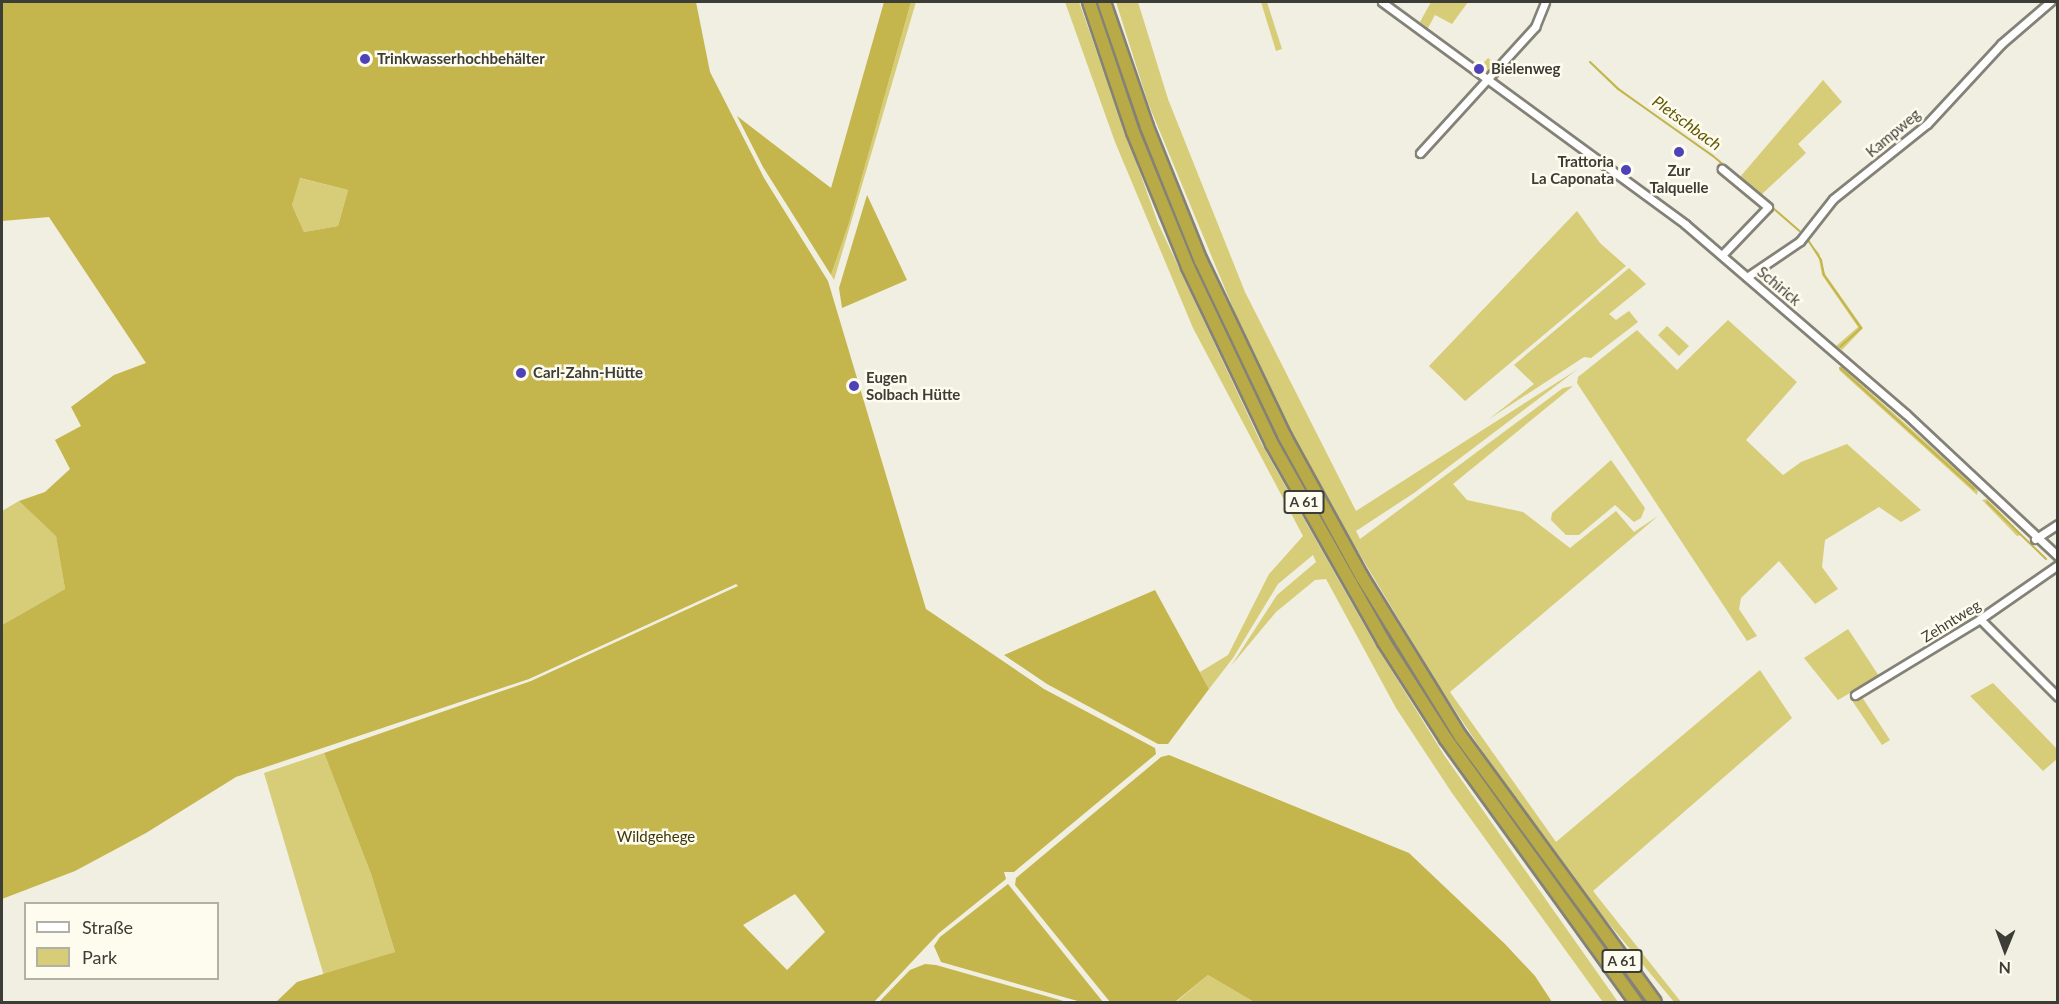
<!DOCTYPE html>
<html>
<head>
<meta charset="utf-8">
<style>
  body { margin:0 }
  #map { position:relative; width:2059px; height:1004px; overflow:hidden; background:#f0efe2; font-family:Lato,sans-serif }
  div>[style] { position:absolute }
  .green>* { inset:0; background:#d7cc77 }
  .forest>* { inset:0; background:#c4b54c }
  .stream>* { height:2px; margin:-1px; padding:0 1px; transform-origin:1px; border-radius:1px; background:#c3b54c }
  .roads { filter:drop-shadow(2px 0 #848277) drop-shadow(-2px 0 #848277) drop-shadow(0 2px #848277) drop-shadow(0 -2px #848277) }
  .minor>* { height:7px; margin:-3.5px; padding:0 3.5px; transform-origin:3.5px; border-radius:3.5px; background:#fff }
  .motorway>* { height:12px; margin:-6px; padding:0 6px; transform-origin:6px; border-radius:6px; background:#b8aa46 }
  .dots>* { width:16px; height:16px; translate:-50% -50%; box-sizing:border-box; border:3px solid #fefcef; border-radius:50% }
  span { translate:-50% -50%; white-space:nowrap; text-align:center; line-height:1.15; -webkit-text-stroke:5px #fefcef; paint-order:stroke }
  .shield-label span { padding:2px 4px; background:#fefcef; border:2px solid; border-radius:4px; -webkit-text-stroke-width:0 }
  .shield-label { font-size:14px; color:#3d3d37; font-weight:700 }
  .poi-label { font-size:15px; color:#3d3d37; font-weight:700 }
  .left { translate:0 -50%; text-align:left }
  .right { translate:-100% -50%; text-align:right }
  .street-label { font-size:15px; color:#3d3d37 }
  .park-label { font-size:15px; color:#3c3608 }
  .water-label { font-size:16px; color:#615601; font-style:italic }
  .frame { position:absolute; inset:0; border:3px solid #3d3d37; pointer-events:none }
  .legend { position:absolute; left:24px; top:902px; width:195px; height:78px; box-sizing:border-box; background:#fefcef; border:2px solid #b1b0a5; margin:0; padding:8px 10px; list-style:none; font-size:18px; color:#3d3d37 }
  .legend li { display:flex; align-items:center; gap:12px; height:30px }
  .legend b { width:30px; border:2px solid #b1b0a5 }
  .north { position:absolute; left:1975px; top:920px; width:60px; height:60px; -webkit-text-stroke:4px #fefcef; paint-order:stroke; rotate:181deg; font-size:16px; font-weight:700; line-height:24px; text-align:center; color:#3d3d37 }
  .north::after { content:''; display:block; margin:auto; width:21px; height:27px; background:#3d3d37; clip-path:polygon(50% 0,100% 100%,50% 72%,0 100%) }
</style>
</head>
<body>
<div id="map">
  <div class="green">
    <i style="clip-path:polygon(911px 2px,916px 2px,834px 280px,831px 275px,849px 223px)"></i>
    <i style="clip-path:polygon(1065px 2px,1079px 2px,1158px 223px,1261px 443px,1372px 639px,1444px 755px,1618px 1002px,1603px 1002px,1600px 998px,1452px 793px,1396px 708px,1326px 579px,1315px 580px,1276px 612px,1231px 666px,1277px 595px,1316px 562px,1313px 555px,1278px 584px,1233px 658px,1209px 689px,1200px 672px,1228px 655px,1269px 574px,1303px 536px,1193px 328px,1115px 142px)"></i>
    <i style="clip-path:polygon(1116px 2px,1138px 2px,1168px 99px,1245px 292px,1356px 511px,1578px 369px,1414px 493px,1356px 531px,1360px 539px,1563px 388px,1573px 386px,1453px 484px,1467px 500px,1523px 512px,1570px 548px,1616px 511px,1634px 532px,1658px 516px,1450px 692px,1556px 842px,1760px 670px,1792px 718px,1593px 891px,1681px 1002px,1674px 1002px,1570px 877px,1511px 794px,1440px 688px,1306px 465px,1238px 320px,1148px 103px)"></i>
    <i style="clip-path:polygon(1261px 2px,1267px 2px,1282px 49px,1276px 51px)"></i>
    <i style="clip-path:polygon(1431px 2px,1468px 2px,1452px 24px,1435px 15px,1428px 28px,1420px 22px)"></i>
    <i style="clip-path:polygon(1488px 58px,1497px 65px,1487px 75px,1479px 68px)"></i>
    <i style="clip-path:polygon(1589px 60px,1619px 88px,1740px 177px,1823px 80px,1842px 102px,1798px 144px,1806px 153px,1761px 195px,1769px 205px,1713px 157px,1618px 89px)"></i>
    <i style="clip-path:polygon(299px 178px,348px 190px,338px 226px,304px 232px,292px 205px)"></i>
    <i style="clip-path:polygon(1577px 211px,1600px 243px,1626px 266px,1465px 401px,1429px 366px)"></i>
    <i style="clip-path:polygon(1807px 240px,1819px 253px,1825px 274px,1863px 328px,1842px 350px,1836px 346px,1858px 327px,1822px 275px,1818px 254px)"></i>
    <i style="clip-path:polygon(1629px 268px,1646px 284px,1609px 314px,1616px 320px,1629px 311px,1638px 322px,1591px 358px,1584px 357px,1489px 419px,1534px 384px,1514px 365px)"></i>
    <i style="clip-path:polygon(1728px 320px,1797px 382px,1746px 440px,1783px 475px,1801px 462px,1847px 444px,1921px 510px,1901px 522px,1879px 507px,1825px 540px,1822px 567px,1838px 589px,1815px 604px,1779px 561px,1741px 598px,1739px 609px,1757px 636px,1747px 641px,1577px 383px,1578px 377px,1637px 330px,1677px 370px)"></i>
    <i style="clip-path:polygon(1667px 326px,1689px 346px,1679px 356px,1658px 335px)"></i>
    <i style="clip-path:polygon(1841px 366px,1967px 479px,1978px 490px,1977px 495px,1839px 370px)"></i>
    <i style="clip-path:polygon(1611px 460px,1645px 508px,1641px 518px,1634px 522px,1615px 505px,1579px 535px,1566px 535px,1551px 520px,1552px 513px)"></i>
    <i style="clip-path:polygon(1987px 499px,2001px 513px,2022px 535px,2017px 536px,1982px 500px)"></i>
    <i style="clip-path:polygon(19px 501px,56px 535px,65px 589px,2px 625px,2px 511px)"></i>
    <i style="clip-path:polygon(1848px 629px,1879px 676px,1838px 700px,1804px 658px)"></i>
    <i style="clip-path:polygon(1993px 683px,2057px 749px,2057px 759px,2043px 771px,1970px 696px)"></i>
    <i style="clip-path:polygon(1860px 694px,1890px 740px,1882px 745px,1851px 699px)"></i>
    <i style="clip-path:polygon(324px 753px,371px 874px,395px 952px,324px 976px,264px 773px)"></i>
    <i style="clip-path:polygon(1208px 975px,1254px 1002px,1176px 1002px)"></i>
  </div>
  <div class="forest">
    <i style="clip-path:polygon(evenodd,2px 2px,696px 2px,710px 72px,764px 178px,828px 281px,926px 609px,1044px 689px,1155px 748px,1156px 754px,1014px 872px,1004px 872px,1006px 879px,939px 933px,874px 1002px,276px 1002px,297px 982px,395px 952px,371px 874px,324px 753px,531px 681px,738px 586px,736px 584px,529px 679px,236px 777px,146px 833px,75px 871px,2px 899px,2px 625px,65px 589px,56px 536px,19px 501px,45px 492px,70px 469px,55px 440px,81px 426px,71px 407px,114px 375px,146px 363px,49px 217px,2px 221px,2px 2px,300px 178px,348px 190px,338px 226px,304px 232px,292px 205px,300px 178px,2px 2px,795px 894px,825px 932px,787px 970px,743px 925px,795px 894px)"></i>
    <i style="clip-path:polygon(884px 2px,911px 2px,849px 223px,831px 275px,763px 167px,737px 116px,831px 188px)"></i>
    <i style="clip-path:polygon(867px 195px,907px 280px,842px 308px,839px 288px)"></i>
    <i style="clip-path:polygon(1155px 590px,1209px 689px,1168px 744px,1158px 744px,1047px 684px,1004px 655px)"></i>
    <i style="clip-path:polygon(1169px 755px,1409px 853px,1505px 944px,1535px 976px,1552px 1002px,1254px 1002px,1208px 975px,1175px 1002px,1110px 1002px,1015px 885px,1016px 878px,1161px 757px)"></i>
    <i style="clip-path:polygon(1008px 884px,1103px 1002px,1081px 1002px,941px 962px,934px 946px,940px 937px)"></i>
    <i style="clip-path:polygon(925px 964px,936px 965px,1067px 1002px,879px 1002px,910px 970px)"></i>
  </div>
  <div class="stream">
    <i style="left:1590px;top:62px;width:39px;rotate:44deg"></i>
    <i style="left:1618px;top:89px;width:116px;rotate:35.2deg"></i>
    <i style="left:1713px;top:156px;width:73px;rotate:40deg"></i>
    <i style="left:1773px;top:208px;width:35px;rotate:41deg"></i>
    <i style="left:1808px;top:240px;width:24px;rotate:57deg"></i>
    <i style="left:1821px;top:260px;width:15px;rotate:79deg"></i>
    <i style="left:1824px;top:275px;width:65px;rotate:55.1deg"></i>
    <i style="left:1861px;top:328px;width:28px;rotate:138deg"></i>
    <i style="left:1840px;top:368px;width:181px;rotate:42.1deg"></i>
    <i style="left:1987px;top:502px;width:82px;rotate:44deg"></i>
  </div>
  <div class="roads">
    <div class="minor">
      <i style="left:1382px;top:2px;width:376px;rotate:36.2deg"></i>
      <i style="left:1685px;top:224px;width:291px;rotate:40.7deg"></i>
      <i style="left:1906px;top:414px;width:208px;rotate:43.1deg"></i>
      <i style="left:1420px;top:153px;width:171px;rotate:-47.6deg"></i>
      <i style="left:1535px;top:27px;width:27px;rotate:-68deg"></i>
      <i style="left:1722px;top:255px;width:66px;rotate:-46.2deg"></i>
      <i style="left:1768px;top:207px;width:60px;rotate:-140.4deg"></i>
      <i style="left:1747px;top:277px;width:64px;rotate:-34.2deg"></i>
      <i style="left:1800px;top:241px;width:53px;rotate:-51.8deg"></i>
      <i style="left:1833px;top:199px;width:120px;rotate:-38.6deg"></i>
      <i style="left:1927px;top:124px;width:109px;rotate:-47.2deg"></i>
      <i style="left:2001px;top:44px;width:65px;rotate:-40.6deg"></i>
      <i style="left:2035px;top:539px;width:27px;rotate:-33deg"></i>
      <i style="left:1980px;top:619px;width:110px;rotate:45deg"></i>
      <i style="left:1855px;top:695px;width:146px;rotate:-31.3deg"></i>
      <i style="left:1980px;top:619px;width:95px;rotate:-34.7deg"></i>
    </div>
    <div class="motorway">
      <i style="left:1089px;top:2px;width:137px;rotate:71.3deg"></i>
      <i style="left:1133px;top:132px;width:146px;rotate:67.8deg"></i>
      <i style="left:1188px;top:267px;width:196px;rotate:64.6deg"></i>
      <i style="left:1272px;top:444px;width:227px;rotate:60.5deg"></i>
      <i style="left:1384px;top:642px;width:115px;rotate:57.4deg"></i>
      <i style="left:1446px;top:739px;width:324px;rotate:54.2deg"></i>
      <i style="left:1104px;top:2px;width:132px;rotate:71deg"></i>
      <i style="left:1147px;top:127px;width:144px;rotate:68.1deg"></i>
      <i style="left:1201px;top:261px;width:195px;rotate:64.5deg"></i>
      <i style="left:1285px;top:437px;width:160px;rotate:61.2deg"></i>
      <i style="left:1362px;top:577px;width:188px;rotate:58.3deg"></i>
      <i style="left:1461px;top:737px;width:328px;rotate:53.8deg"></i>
    </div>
  </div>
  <div class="dots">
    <i style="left:365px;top:59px;background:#4e42b9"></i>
    <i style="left:1479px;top:69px;background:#4e42b9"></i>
    <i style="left:1679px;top:152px;background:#4e42b9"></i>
    <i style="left:1626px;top:170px;background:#4e42b9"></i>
    <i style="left:521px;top:373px;background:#4e42b9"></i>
    <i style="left:854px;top:386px;background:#4e42b9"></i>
  </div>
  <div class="shield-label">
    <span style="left:1304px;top:502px">A 61</span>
    <span style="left:1622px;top:961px">A 61</span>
  </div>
  <div class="poi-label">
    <span class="left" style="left:377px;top:59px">Trinkwasserhochbehälter</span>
    <span class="left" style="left:1491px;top:69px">Bielenweg</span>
    <span class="right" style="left:1614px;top:170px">Trattoria<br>La Caponata</span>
    <span style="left:1679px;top:179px">Zur<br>Talquelle</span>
    <span class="left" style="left:533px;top:373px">Carl-Zahn-Hütte</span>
    <span class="left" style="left:866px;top:386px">Eugen<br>Solbach Hütte</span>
  </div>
  <div class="street-label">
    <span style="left:1893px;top:133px;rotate:-40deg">Kampweg</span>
    <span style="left:1779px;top:286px;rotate:40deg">Schirick</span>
    <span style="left:1951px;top:621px;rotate:-32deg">Zehntweg</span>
  </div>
  <div class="park-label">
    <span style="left:656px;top:837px">Wildgehege</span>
  </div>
  <div class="water-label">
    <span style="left:1687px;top:123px;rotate:36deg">Pletschbach</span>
  </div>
  <div class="frame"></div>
  <ul class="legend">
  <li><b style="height:8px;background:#fff"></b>Straße</li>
  <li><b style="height:16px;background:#d7cc77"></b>Park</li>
  </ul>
  <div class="north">N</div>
</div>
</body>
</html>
